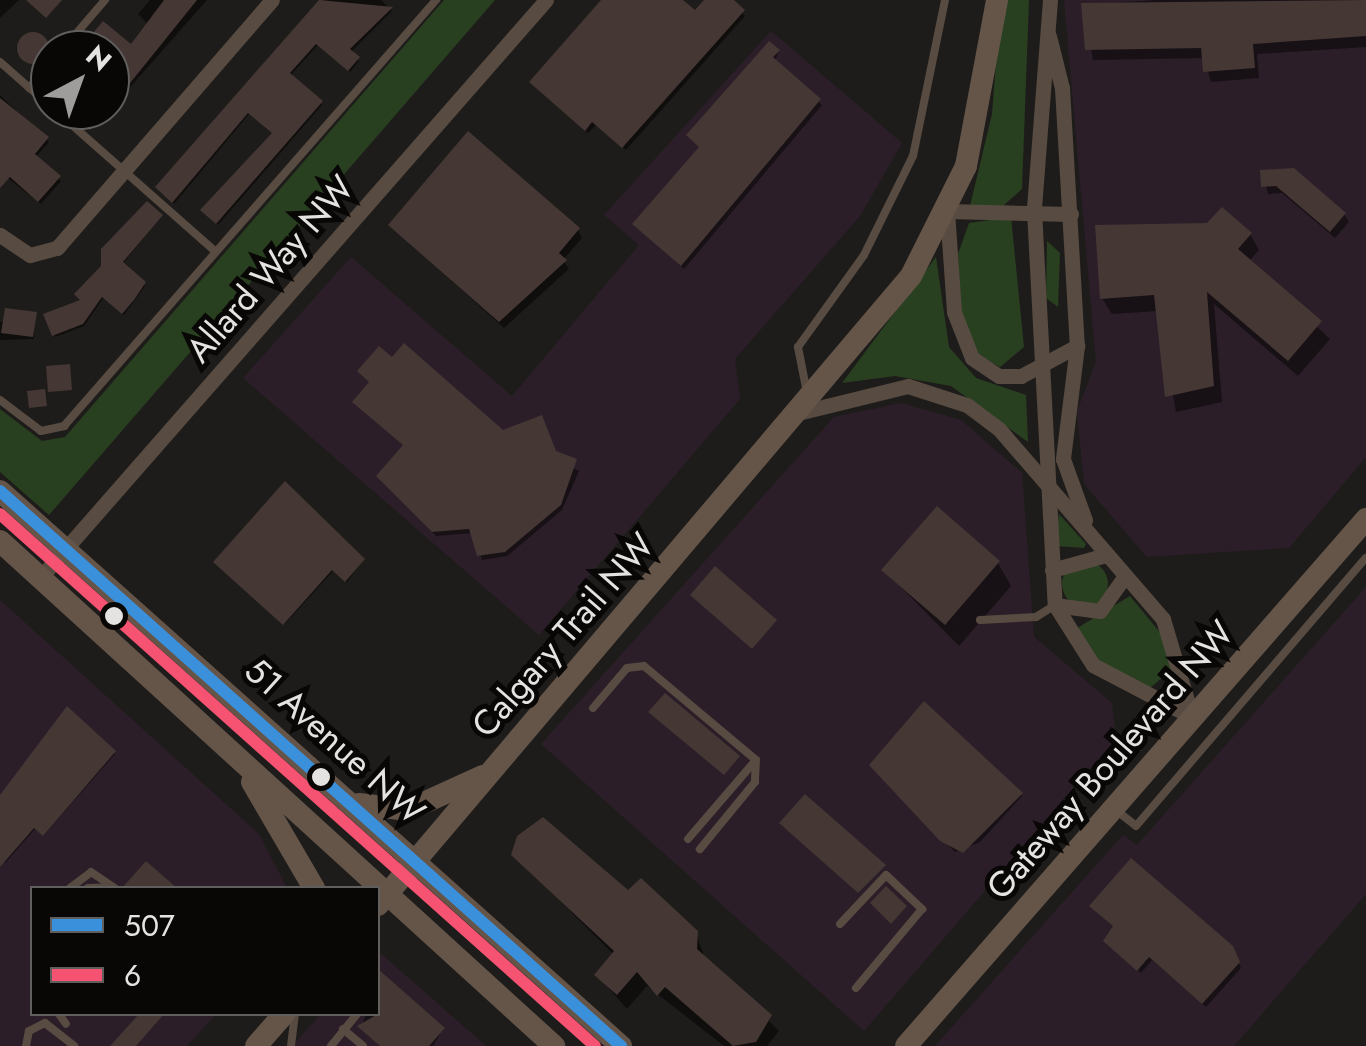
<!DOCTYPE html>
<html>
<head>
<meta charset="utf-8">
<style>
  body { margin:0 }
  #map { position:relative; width:1366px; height:1046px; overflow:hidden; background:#1e1c1a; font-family:Jost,sans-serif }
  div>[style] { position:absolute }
  .commercial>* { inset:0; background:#2b1e28 }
  .green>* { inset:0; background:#284020 }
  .round { border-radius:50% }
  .shadow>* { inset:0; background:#0007 }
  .building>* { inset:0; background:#453734 }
  .service>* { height:8px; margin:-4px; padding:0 4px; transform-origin:4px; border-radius:4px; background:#584b41 }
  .minor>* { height:15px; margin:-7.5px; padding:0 7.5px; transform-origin:7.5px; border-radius:7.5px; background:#584b41 }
  .secondary>* { height:22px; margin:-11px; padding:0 11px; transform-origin:11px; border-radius:11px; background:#655549 }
  .bus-1>* { height:12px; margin:-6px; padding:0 6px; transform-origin:6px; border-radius:6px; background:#3a90db }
  .bus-2>* { height:12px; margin:-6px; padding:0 6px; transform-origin:6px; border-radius:6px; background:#f65372 }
  .dots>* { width:28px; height:28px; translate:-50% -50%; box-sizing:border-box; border:5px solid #080706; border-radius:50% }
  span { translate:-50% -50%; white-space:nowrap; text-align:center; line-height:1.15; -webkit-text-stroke:10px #080706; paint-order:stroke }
  .street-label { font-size:35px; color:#e5e3e1 }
  .legend { position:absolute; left:30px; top:886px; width:350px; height:130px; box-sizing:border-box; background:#080706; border:2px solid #605f5e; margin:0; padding:12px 18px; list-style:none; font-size:30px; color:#e5e3e1 }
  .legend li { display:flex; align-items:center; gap:20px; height:50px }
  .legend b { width:50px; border:2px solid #605f5e }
  .north { position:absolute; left:30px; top:30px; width:100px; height:100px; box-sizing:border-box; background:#080706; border:2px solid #605f5e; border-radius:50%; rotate:41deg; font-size:28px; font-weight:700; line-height:40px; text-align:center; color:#e5e3e1 }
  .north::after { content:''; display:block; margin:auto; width:35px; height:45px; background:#9f9d9b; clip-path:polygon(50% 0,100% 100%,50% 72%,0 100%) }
</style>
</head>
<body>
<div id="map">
  <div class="commercial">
    <i style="clip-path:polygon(1064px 0,1366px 0,1366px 457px,1289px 548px,1147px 557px,1084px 484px,1077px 411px,1096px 362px)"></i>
    <i style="clip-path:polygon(771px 31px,902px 143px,860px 216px,735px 359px,740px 399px,539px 635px,243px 378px,351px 257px,512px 396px,639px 245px,604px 215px)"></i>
    <i style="clip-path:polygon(901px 403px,961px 420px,1022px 473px,1034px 637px,1112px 703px,1116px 739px,864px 1031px,541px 744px,834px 417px)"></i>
    <i style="clip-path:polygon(1366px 587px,1366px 894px,1234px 1046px,935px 1046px,1123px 835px,1137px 845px)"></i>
    <i style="clip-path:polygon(0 600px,259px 834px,287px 888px,32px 888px,32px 1014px,216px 1014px,187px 1046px,0 1046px)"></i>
    <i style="clip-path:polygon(378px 951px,486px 1046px,292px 1046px,321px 1014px,378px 1014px)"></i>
  </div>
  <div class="green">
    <i style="clip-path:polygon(444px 0,495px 0,49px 515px,0 472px,0 409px,42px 441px,65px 437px)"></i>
    <i style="clip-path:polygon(1001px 0,1029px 0,1022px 189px,1003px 206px,970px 206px,992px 114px)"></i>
    <i style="clip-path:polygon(1011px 217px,1024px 347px,1000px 367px,980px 356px,962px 326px,958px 254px,969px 223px)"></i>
    <i style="clip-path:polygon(1047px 241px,1060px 253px,1058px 307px,1046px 298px)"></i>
    <i style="clip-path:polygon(936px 257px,949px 347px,976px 378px,1026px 395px,1028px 442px,951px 386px,895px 376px,842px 383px)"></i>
    <i style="clip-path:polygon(1059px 514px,1086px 544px,1084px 548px,1055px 546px)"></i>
    <i class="round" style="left:1062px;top:561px;width:46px;height:46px"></i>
    <i style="clip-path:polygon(1130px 596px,1163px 636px,1171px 670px,1150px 688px,1108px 672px,1074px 630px)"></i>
  </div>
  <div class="shadow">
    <i style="clip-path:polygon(0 0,19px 0,0 18px)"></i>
    <i style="clip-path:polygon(150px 0,207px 0,110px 110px,110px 73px,150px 26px,138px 14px)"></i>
    <i style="clip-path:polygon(325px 0,381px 0,392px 11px,350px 53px,359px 61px,350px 72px,318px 45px,290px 76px,322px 105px,218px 225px,204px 213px,274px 134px,250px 113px,174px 204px,158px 188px)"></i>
    <i style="clip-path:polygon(604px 0,679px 0,695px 14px,707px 0,730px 0,745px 16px,626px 150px,596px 125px,588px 133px,535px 87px)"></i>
    <i style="clip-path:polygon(1156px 0,1366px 0,1366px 47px,1257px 54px,1259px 78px,1211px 82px,1204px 58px,1093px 60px,1084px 5px)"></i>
    <i style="clip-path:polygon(31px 32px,50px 52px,41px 68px,16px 49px)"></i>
    <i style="clip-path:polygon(778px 52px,775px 62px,822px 105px,684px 269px,635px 224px,701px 148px,689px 136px)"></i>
    <i style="clip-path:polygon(0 95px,49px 142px,35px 158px,61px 181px,41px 204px,0 172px)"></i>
    <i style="clip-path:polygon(79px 110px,110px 110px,92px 130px)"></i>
    <i style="clip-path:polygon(1263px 172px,1344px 214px,1349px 222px,1335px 238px,1282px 193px,1268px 194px)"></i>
    <i style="clip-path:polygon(161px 216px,122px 265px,145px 286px,124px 315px,104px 297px,84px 326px,55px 337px,46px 316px,84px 301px)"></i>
    <i style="clip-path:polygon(391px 226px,578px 230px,582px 238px,563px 260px,569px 269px,504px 328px)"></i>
    <i style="clip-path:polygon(1250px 234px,1259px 250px,1249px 261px,1330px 339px,1298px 376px,1214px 304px,1222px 402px,1176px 412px,1158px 311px,1112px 314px,1102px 298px)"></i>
    <i style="clip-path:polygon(35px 315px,34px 339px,0 340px,0 322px)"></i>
    <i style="clip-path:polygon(503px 433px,579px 471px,562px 510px,507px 556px,482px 560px,473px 533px,436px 536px,382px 481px)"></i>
    <i style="clip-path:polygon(363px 560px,347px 582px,334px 570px,285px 624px,216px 562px)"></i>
    <i style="clip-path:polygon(998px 563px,1011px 586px,959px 646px,884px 570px)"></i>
    <i style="clip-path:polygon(925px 705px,1022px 796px,980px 842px,955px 852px,872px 766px)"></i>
    <i style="clip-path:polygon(68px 710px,115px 754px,44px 835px,36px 828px,5px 863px,0 796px)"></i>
    <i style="clip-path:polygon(514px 855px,628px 894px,696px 933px,705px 959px,779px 1031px,767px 1046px,724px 1046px,647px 986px,627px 1009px,597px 975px,614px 955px)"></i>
    <i style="clip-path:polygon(1095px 910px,1231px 948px,1241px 968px,1206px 1007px,1152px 960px,1141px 973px,1109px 946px,1115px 927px)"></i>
    <i style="clip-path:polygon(384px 977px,443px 1029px,433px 1046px,380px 1046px,361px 1028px,366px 1014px,378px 1014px)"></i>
  </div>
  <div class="building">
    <i style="clip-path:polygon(26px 0,62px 0,46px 18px)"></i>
    <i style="clip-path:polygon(164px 0,197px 0,110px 108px,110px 69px,122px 56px,93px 33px,103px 21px,131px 44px)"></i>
    <i style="clip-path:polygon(319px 0,393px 7px,350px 49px,360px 57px,348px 71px,316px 44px,290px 73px,323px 101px,216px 224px,200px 210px,272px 133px,248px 113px,172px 203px,155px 187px)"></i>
    <i style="clip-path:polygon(601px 0,683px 0,695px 10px,704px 0,734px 0,745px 10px,622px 148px,592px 122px,585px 131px,529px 82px)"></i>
    <i style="clip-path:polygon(1366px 0,1366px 36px,1253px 44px,1255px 68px,1203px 72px,1201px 48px,1085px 50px,1081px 3px)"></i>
    <i class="round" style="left:17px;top:32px;width:32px;height:32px"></i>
    <i style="clip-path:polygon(769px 41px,780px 50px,773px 57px,821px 99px,681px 266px,632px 224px,699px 147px,686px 135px)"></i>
    <i style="clip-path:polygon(0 98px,49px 137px,35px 154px,61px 176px,38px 202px,10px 177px,0 188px)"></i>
    <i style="clip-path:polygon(67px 110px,107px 110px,90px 130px)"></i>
    <i style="clip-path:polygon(468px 131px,580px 228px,559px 253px,567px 260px,499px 322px,388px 225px)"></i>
    <i style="clip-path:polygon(1294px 168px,1346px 213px,1330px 232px,1276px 186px,1261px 187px,1260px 170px)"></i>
    <i style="clip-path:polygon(147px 201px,163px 215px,123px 262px,146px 282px,134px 300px,122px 314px,102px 297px,83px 324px,52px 336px,43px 314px,80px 300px,74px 294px,101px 266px,101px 249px)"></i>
    <i style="clip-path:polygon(1222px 207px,1252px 233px,1238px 249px,1322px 321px,1288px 361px,1207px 292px,1214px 386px,1165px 397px,1154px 295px,1100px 299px,1095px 225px,1207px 223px)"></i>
    <i style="clip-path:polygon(5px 308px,37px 312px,33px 337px,1px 333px)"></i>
    <i style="clip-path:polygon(404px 343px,503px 430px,542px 415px,556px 451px,577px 459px,561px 505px,505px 552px,477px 556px,469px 529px,432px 532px,376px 476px,403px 445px,352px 402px,369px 382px,357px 371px,379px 346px,392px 357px)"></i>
    <i style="clip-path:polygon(70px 364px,72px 390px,48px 392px,46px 366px)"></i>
    <i style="clip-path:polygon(45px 389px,47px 406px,29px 408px,27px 391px)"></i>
    <i style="clip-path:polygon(285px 481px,365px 559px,345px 582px,332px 570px,283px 625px,213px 562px)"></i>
    <i style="clip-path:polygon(937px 506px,1000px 561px,945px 625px,881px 570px)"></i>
    <i style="clip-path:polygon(715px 566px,777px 620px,752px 649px,690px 595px)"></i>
    <i style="clip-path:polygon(665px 693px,740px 756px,724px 775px,648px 712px)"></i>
    <i style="clip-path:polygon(924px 701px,1023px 793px,963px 853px,940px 841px,869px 765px)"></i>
    <i style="clip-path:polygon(67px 706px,116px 751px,43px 836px,34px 828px,0 867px,0 795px)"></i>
    <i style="clip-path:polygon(805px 794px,886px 865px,858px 893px,779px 823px)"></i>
    <i style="clip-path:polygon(543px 817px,628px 890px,641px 878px,698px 931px,697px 949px,772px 1015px,756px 1042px,733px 1046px,665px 987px,657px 996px,637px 972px,617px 995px,594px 975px,614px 951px,511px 855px,517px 836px)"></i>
    <i style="clip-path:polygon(1131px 858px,1233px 946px,1240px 962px,1202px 1004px,1149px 957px,1137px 971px,1103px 941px,1113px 926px,1089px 906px)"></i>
    <i style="clip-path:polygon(146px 861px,177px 888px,122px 888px)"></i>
    <i style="clip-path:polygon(886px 886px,907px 906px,891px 924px,870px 903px)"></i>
    <i style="clip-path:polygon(378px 969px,445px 1028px,429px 1046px,380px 1046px,357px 1026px,378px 1014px)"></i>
    <i style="clip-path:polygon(139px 1014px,164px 1014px,136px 1046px,110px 1046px)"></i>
  </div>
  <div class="service">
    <i style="left:62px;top:50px;width:66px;rotate:-49.3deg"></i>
    <i style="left:0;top:62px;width:67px;rotate:41.3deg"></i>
    <i style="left:29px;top:88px;width:33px;rotate:-50deg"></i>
    <i style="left:55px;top:110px;width:212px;rotate:41.4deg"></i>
    <i style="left:807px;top:393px;width:47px;rotate:-101.1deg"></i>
    <i style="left:798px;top:347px;width:113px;rotate:-54.3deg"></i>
    <i style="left:864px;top:255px;width:110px;rotate:-63.7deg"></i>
    <i style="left:913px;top:156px;width:159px;rotate:-78.4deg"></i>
    <i style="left:0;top:400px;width:51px;rotate:37.1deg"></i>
    <i style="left:41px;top:431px;width:24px;rotate:-12deg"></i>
    <i style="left:64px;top:426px;width:566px;rotate:-48.87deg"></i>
    <i style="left:980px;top:620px;width:56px;rotate:-3.1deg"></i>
    <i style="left:1036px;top:617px;width:22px;rotate:-32deg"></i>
    <i style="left:593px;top:708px;width:52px;rotate:-49.6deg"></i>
    <i style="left:627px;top:668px;width:17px;rotate:-7deg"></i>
    <i style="left:644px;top:666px;width:146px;rotate:40deg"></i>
    <i style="left:756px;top:760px;width:22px;rotate:93deg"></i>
    <i style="left:755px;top:782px;width:87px;rotate:129.4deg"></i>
    <i style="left:1117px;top:811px;width:24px;rotate:38deg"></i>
    <i style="left:1136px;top:826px;width:353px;rotate:-49.4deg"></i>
    <i style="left:688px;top:839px;width:104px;rotate:-49.3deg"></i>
    <i style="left:70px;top:888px;width:26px;rotate:-37deg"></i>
    <i style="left:91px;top:872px;width:29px;rotate:34deg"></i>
    <i style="left:88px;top:888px;width:24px;rotate:-2deg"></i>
    <i style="left:840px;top:924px;width:67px;rotate:-46.8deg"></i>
    <i style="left:886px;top:875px;width:50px;rotate:43.4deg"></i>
    <i style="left:922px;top:909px;width:103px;rotate:129.9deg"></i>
    <i style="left:59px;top:1014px;width:12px;rotate:55deg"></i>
    <i style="left:343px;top:1029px;width:26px;rotate:40deg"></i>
    <i style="left:26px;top:1046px;width:15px;rotate:-79deg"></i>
    <i style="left:29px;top:1031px;width:18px;rotate:-27deg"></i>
    <i style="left:45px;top:1023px;width:37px;rotate:38deg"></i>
    <i style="left:291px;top:1046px;width:32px;rotate:-83deg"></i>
    <i style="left:331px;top:1046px;width:41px;rotate:-50.9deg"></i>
  </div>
  <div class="minor">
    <i style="left:1050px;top:0;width:211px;rotate:94.4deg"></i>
    <i style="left:1034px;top:210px;width:396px;rotate:87deg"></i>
    <i style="left:1055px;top:605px;width:71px;rotate:57.7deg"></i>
    <i style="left:1093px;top:665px;width:112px;rotate:27.7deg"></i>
    <i style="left:1049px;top:36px;width:54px;rotate:76deg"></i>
    <i style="left:1062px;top:88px;width:258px;rotate:86.7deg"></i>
    <i style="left:1077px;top:346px;width:114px;rotate:97.1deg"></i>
    <i style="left:1063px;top:459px;width:65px;rotate:70.2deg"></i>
    <i style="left:1071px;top:214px;width:124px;rotate:-178.6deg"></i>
    <i style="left:947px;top:211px;width:101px;rotate:86deg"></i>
    <i style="left:954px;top:312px;width:49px;rotate:68.6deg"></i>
    <i style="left:972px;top:358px;width:32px;rotate:34deg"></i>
    <i style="left:999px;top:376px;width:22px"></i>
    <i style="left:1021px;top:376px;width:64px;rotate:-28.2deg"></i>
    <i style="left:0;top:235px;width:36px;rotate:34deg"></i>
    <i style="left:30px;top:255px;width:28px;rotate:-15deg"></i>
    <i style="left:57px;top:248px;width:328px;rotate:-49.1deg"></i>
    <i style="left:802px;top:412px;width:109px;rotate:-13.8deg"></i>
    <i style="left:908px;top:386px;width:62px;rotate:17.9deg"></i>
    <i style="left:967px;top:405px;width:40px;rotate:37deg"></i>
    <i style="left:999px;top:429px;width:251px;rotate:49.2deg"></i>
    <i style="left:1163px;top:619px;width:102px;rotate:73.5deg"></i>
    <i style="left:1052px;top:570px;width:56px;rotate:-15.5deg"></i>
    <i style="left:40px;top:578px;width:768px;rotate:-48.8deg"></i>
    <i style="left:1055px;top:605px;width:45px;rotate:7.6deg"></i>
    <i style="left:1100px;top:611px;width:43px;rotate:-54.5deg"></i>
  </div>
  <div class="secondary">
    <i style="left:0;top:491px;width:833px;rotate:41.79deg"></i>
    <i style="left:0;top:541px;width:750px;rotate:42.35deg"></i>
    <i style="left:252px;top:782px;width:123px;rotate:59.7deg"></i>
    <i style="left:359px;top:804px;width:49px;rotate:7deg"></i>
    <i style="left:408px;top:810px;width:82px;rotate:-24.4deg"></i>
    <i style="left:378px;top:905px;width:824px;rotate:-49.72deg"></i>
    <i style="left:911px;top:276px;width:123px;rotate:-63.4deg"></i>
    <i style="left:966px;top:166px;width:169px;rotate:-79.4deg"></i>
    <i style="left:256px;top:1046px;width:43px;rotate:-48.8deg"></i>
    <i style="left:906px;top:1046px;width:700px;rotate:-48.88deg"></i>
  </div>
  <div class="bus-1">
    <i style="left:0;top:491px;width:833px;rotate:41.79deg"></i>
  </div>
  <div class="bus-2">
    <i style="left:0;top:514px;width:798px;rotate:41.8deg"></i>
  </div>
  <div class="dots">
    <i style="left:114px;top:616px;background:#e5e3e1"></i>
    <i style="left:321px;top:777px;background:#e5e3e1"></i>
  </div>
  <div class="street-label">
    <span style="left:270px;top:269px;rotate:-49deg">Allard Way NW</span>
    <span style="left:563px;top:635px;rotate:-49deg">Calgary Trail NW</span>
    <span style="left:335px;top:741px;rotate:42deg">51 Avenue NW</span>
    <span style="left:1110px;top:760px;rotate:-49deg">Gateway Boulevard NW</span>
  </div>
  <ul class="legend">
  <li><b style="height:12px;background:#3a90db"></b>507</li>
  <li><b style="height:12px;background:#f65372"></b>6</li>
  </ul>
  <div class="north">N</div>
</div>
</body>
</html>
